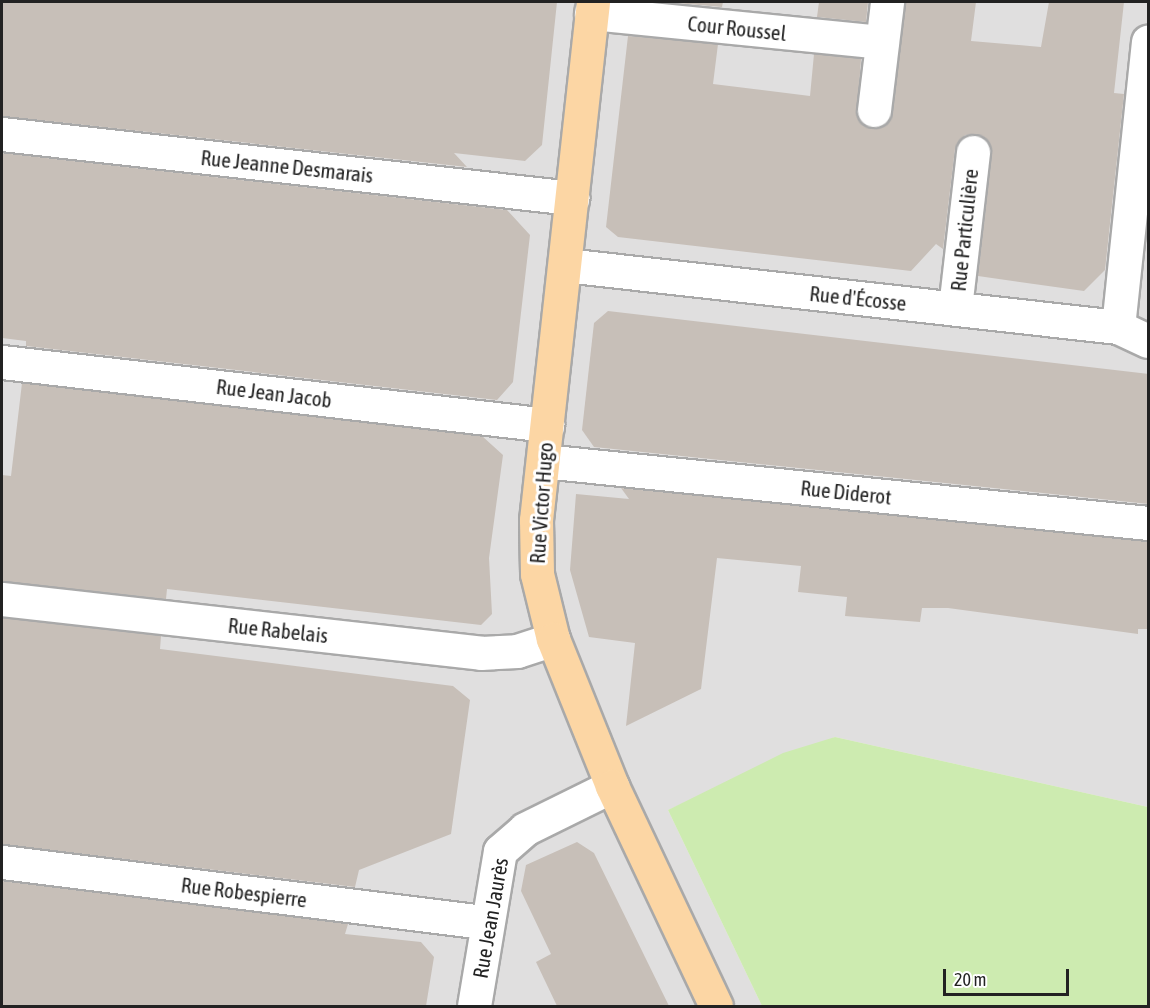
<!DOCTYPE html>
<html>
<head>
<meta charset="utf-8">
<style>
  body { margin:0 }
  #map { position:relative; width:1150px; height:1008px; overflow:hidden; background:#f2efe9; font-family:"Asap Condensed",sans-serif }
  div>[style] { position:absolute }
  .residential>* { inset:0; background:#e0dfdf }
  .grass>* { inset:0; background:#cdebb0 }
  .building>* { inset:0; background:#c7bfb8 }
  .roads { filter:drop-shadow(2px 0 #a9a9a9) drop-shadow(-2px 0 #a9a9a9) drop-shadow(0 2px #a9a9a9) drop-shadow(0 -2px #a9a9a9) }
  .minor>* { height:33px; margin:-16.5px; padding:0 16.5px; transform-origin:16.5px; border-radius:16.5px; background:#fff }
  .major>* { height:33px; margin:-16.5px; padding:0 16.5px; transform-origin:16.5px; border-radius:16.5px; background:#fcd6a4 }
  span { translate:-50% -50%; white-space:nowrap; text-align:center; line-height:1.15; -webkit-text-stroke:6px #fff; paint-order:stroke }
  .street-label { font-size:21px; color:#222 }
  .frame { position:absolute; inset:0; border:3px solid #222; pointer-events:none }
  .scale { position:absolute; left:943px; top:969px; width:126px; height:27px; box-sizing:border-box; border:3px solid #222; border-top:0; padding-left:8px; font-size:18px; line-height:21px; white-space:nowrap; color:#222; -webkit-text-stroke:4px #fff; paint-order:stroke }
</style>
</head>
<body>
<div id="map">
  <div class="residential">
    <i style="clip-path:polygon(2px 2px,1148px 2px,1148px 807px,835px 737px,668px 810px,762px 1006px,2px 1006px)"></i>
  </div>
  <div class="grass">
    <i style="clip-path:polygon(835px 737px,1148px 807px,1148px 1006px,762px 1006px,668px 810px,783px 753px)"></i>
  </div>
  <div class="building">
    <i style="clip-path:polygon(2px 2px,557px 2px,542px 145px,525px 161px,454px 153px,467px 167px,2px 116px)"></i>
    <i style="clip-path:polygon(665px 2px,723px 2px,722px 7px)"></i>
    <i style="clip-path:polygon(819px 2px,868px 2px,866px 22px,817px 17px)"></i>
    <i style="clip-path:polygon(905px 2px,976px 2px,971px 41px,1041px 47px,1049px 2px,1124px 2px,1114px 93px,1124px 94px,1105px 270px,1084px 291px,978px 276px,992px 154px,990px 144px,976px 134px,965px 135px,955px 149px,943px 249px,936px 244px,911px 271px,618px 237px,606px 227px,628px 36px,718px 44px,713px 84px,810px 96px,814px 54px,861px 59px,857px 117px,872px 129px,889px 122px,893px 112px)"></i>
    <i style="clip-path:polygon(2px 153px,507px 210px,530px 235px,513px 382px,497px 400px,26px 346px,26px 341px,2px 338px)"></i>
    <i style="clip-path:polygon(608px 311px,1149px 374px,1149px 504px,594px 447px,582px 430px,594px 323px)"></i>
    <i style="clip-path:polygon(22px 383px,482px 436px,503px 455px,489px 558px,492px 614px,481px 625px,167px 589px,166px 599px,2px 581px,2px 475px,11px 476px)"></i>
    <i style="clip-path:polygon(621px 488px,1149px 541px,1149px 629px,1138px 629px,1138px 634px,948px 608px,922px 608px,920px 622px,845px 616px,847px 597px,798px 592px,801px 566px,717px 558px,701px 689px,626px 726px,635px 643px,589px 637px,570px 570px,576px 494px,629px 499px)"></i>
    <i style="clip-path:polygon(2px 618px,161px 636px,160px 649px,453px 686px,470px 700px,451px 834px,359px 870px,355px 887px,2px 844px)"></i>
    <i style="clip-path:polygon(577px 842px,594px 853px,669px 1006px,557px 1006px,536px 962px,551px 954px,521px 891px,526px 865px)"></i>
    <i style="clip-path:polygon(2px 881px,348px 924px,345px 934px,421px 942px,434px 957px,426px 1006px,2px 1006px)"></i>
  </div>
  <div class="roads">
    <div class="minor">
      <i style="left:591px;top:13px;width:292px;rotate:5.7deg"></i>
      <i style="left:874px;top:110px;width:109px;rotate:-83.1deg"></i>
      <i style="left:2px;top:134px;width:574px;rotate:6.41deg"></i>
      <i style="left:565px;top:265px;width:556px;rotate:6.4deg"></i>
      <i style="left:1118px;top:327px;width:33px;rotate:25deg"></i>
      <i style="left:955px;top:308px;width:157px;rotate:-83.4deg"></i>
      <i style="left:1118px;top:327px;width:287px;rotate:-84deg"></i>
      <i style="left:2px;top:362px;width:549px;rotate:6.59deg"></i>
      <i style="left:543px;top:461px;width:608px;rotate:5.85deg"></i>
      <i style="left:2px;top:599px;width:482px;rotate:6.4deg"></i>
      <i style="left:481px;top:653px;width:36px;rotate:-3deg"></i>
      <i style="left:517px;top:651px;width:38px;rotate:-18deg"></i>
      <i style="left:2px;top:862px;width:488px;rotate:7.1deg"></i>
      <i style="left:474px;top:1006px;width:157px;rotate:-80.5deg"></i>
      <i style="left:500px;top:851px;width:33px;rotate:-41deg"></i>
      <i style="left:525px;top:829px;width:97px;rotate:-26.3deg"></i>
    </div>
    <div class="major">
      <i style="left:593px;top:2px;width:521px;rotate:96.28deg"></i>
      <i style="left:536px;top:520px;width:54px;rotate:88.9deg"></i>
      <i style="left:537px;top:574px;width:67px;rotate:76.2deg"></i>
      <i style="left:553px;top:639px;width:158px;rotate:68.1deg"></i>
      <i style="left:612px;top:786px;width:243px;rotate:64.7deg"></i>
    </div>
  </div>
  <div class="street-label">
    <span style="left:737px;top:28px;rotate:6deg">Cour Roussel</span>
    <span style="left:287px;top:166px;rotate:6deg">Rue Jeanne Desmarais</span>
    <span style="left:964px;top:230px;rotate:-84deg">Rue Particulière</span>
    <span style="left:858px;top:298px;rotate:6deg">Rue d'Écosse</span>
    <span style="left:274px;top:393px;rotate:7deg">Rue Jean Jacob</span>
    <span style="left:846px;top:492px;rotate:6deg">Rue Diderot</span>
    <span style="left:541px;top:503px;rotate:-86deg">Rue Victor Hugo</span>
    <span style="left:278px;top:630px;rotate:6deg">Rue Rabelais</span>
    <span style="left:244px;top:892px;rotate:7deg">Rue Robespierre</span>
    <span style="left:490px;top:918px;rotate:-80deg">Rue Jean Jaurès</span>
  </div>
  <div class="frame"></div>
  <div class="scale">20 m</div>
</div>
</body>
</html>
